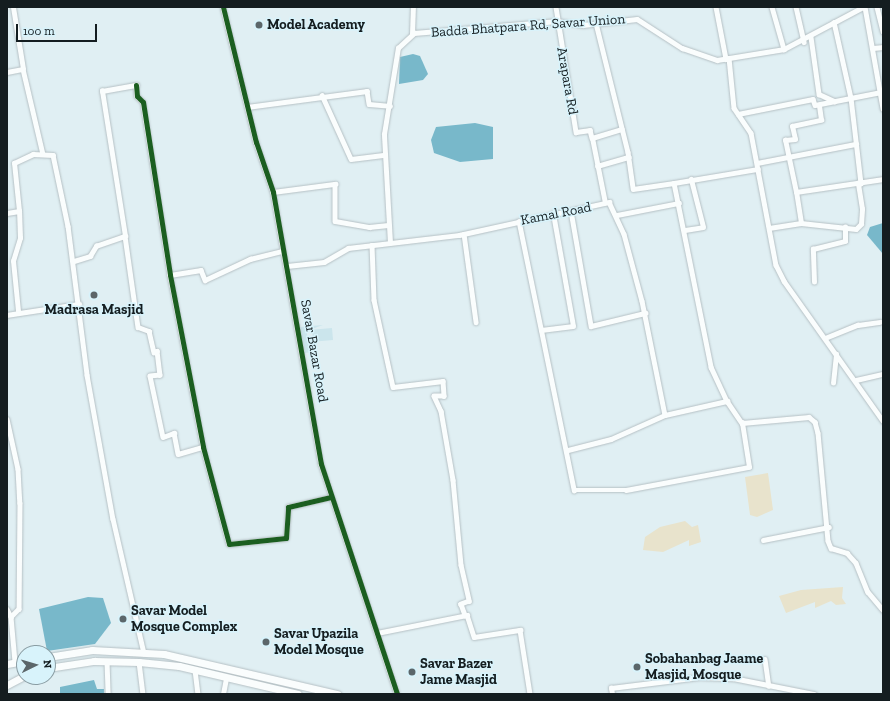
<!DOCTYPE html>
<html>
<head>
<meta charset="utf-8">
<style>
	body { margin:0 }
	#map { position:relative; width:890px; height:701px; overflow:hidden; background:#e0eff3; font-family:"Zilla Slab",serif }
	div>[style] { position:absolute }
	[style*='--x'] { left:calc(var(--x)*1px); top:calc(var(--y)*1px); width:calc(var(--w)*1px); rotate:calc(var(--a)*1deg) }
	.built>* { inset:0; background:#cbe5ec; transform-origin:0 0 }
	.green>* { inset:0; background:#e8e3cc }
	.water>* { inset:0; background:#78b8ca }
	.roads { filter:drop-shadow(0 0 1px #b5c0c4) drop-shadow(0 0 1px #b5c0c4) }
	.minor>* { height:4.5px; margin:-2.25px; padding:0 2.25px; transform-origin:2.25px; border-radius:2.25px; background:#fafdfd }
	.trunk>* { height:7px; margin:-3.5px; padding:0 3.5px; transform-origin:3.5px; border-radius:3.5px; background:#fafdfd }
	.cycleway>* { height:5px; margin:-2.5px; padding:0 2.5px; transform-origin:2.5px; border-radius:2.5px; background:#1b5e20 }
	.dots>* { width:11px; height:11px; translate:-50% -50%; box-sizing:border-box; border:2px solid #d8f3fb; border-radius:50% }
	span { translate:-50% -50%; white-space:nowrap; text-align:center; line-height:1.15; -webkit-text-stroke:3px #d8f3fb; paint-order:stroke }
	.poi-label { font-size:14px; color:#141d20; font-weight:700 }
	.left { translate:0 -50%; text-align:left }
	.street-label { font-size:14px; color:#141d20 }
	.frame { position:absolute; inset:0; border:8px solid #141d20; pointer-events:none }
	.north { position:absolute; left:16px; top:645px; width:40px; height:40px; box-sizing:border-box; background:#d8f3fb; border:1px solid #8a9da3; border-radius:50%; rotate:85deg; font-size:11px; font-weight:700; line-height:16px; text-align:center; color:#141d20 }
	.north::after { content:''; display:block; margin:auto; width:14px; height:18px; background:#5b666a; clip-path:polygon(50% 0,100% 100%,50% 72%,0 100%) }
	.scale { position:absolute; left:16px; top:24px; width:81px; height:18px; box-sizing:border-box; border:2px solid #141d20; border-top:0; padding-left:5px; font-size:12px; line-height:14px; white-space:nowrap; color:#141d20; -webkit-text-stroke:3px #d8f3fb; paint-order:stroke }
</style>
</head>
<body>
<div id="map">
	<div class="built">
		<div style="clip-path:polygon(323px 325px,306px 331px,313px 352px,304px 353px,300px 327px)"></div>
		<div style="left:332px;top:328px;width:12px;height:20px;rotate:85deg"></div>
	</div>
	<div class="green">
		<div style="clip-path:polygon(768px 473px,773px 510px,757px 517px,750px 515px,745px 477px)"></div>
		<div style="clip-path:polygon(685px 521px,692px 527px,698px 525px,701px 542px,689px 546px,689px 540px,663px 552px,643px 550px,645px 537px,660px 527px)"></div>
		<div style="clip-path:polygon(843px 587px,842px 598px,846px 604px,836px 605px,831px 601px,815px 608px,815px 602px,786px 613px,779px 596px,801px 590px)"></div>
	</div>
	<div class="water">
		<div style="clip-path:polygon(413px 54px,420px 56px,428px 74px,423px 80px,399px 84px,400px 57px)"></div>
		<div style="clip-path:polygon(475px 123px,493px 127px,493px 159px,460px 162px,434px 153px,431px 140px,436px 127px)"></div>
		<div style="clip-path:polygon(883px 223px,883px 254px,867px 235px,870px 227px)"></div>
		<div style="clip-path:polygon(88px 597px,103px 598px,111px 623px,95px 644px,47px 651px,39px 609px)"></div>
		<div style="clip-path:polygon(94px 680px,97px 689px,104px 689px,104px 694px,60px 694px,60px 687px)"></div>
	</div>
	<div class="roads">
		<div class="minor">
			<div style="--x:223;--y:7;--w:139;--a:76.3"></div>
			<div style="--x:256;--y:142;--w:53;--a:71.2"></div>
			<div style="--x:273;--y:192;--w:276;--a:80"></div>
			<div style="--x:321;--y:464;--w:242;--a:71.7"></div>
			<div style="--x:556;--y:7;--w:127;--a:80.9"></div>
			<div style="--x:576;--y:132;--w:14;--a:-8"></div>
			<div style="--x:590;--y:130;--w:8;--a:76"></div>
			<div style="--x:716;--y:7;--w:53;--a:79.1"></div>
			<div style="--x:772;--y:7;--w:44;--a:74.1"></div>
			<div style="--x:796;--y:7;--w:36;--a:77"></div>
			<div style="--x:865;--y:7;--w:103;--a:79.9"></div>
			<div style="--x:877;--y:7;--w:25;--a:76"></div>
			<div style="--x:834;--y:22;--w:78;--a:77.4"></div>
			<div style="--x:851;--y:98;--w:86;--a:83.3"></div>
			<div style="--x:596;--y:23;--w:133;--a:76.1"></div>
			<div style="--x:628;--y:152;--w:37;--a:82"></div>
			<div style="--x:633;--y:189;--w:41;--a:-8.3"></div>
			<div style="--x:674;--y:183;--w:188;--a:78.6"></div>
			<div style="--x:711;--y:367;--w:38;--a:65"></div>
			<div style="--x:412;--y:34;--w:27;--a:-88"></div>
			<div style="--x:811;--y:37;--w:58;--a:82"></div>
			<div style="--x:819;--y:94;--w:17;--a:25"></div>
			<div style="--x:873;--y:48;--w:10;--a:-6"></div>
			<div style="--x:729;--y:58;--w:50;--a:84.3"></div>
			<div style="--x:734;--y:108;--w:30;--a:56"></div>
			<div style="--x:751;--y:133;--w:134;--a:79.3"></div>
			<div style="--x:776;--y:265;--w:18;--a:63"></div>
			<div style="--x:784;--y:281;--w:171;--a:54.7"></div>
			<div style="--x:23;--y:69;--w:87;--a:76.8"></div>
			<div style="--x:7;--y:72;--w:16;--a:-11"></div>
			<div style="--x:23;--y:69;--w:63;--a:-99.2"></div>
			<div style="--x:322;--y:95;--w:70;--a:65.6"></div>
			<div style="--x:351;--y:159;--w:34;--a:-7"></div>
			<div style="--x:247;--y:107;--w:121;--a:-7.6"></div>
			<div style="--x:367;--y:91;--w:13;--a:81"></div>
			<div style="--x:369;--y:104;--w:21;--a:5"></div>
			<div style="--x:738;--y:114;--w:76;--a:-11.3"></div>
			<div style="--x:813;--y:99;--w:6;--a:72"></div>
			<div style="--x:815;--y:105;--w:67;--a:-11.1"></div>
			<div style="--x:757;--y:163;--w:101;--a:-10.9"></div>
			<div style="--x:597;--y:166;--w:33;--a:-16"></div>
			<div style="--x:674;--y:183;--w:85;--a:-9.5"></div>
			<div style="--x:273;--y:192;--w:63;--a:-7.4"></div>
			<div style="--x:335;--y:184;--w:37;--a:90"></div>
			<div style="--x:335;--y:221;--w:35;--a:10"></div>
			<div style="--x:369;--y:227;--w:19;--a:-6"></div>
			<div style="--x:796;--y:192;--w:53;--a:-101.9"></div>
			<div style="--x:785;--y:140;--w:10;--a:-6"></div>
			<div style="--x:795;--y:139;--w:13;--a:-103"></div>
			<div style="--x:792;--y:126;--w:30;--a:-12"></div>
			<div style="--x:821;--y:120;--w:15;--a:-98"></div>
			<div style="--x:605;--y:203;--w:66;--a:-101.3"></div>
			<div style="--x:592;--y:138;--w:31;--a:-17"></div>
			<div style="--x:571;--y:211;--w:117;--a:80.1"></div>
			<div style="--x:591;--y:326;--w:56;--a:-13.5"></div>
			<div style="--x:7;--y:213;--w:12;--a:-9"></div>
			<div style="--x:19;--y:211;--w:48;--a:-95.9"></div>
			<div style="--x:14;--y:163;--w:21;--a:-25"></div>
			<div style="--x:33;--y:154;--w:20;--a:3"></div>
			<div style="--x:53;--y:155;--w:73;--a:78.1"></div>
			<div style="--x:68;--y:226;--w:150;--a:82.7"></div>
			<div style="--x:87;--y:375;--w:146;--a:79.8"></div>
			<div style="--x:113;--y:519;--w:138;--a:77"></div>
			<div style="--x:617;--y:215;--w:63;--a:-11"></div>
			<div style="--x:519;--y:221;--w:275;--a:78.4"></div>
			<div style="--x:574;--y:490;--w:52;--a:0"></div>
			<div style="--x:626;--y:490;--w:125;--a:-10.6"></div>
			<div style="--x:749;--y:467;--w:45;--a:-99"></div>
			<div style="--x:801;--y:223;--w:55;--a:6.2"></div>
			<div style="--x:856;--y:229;--w:7;--a:-45"></div>
			<div style="--x:861;--y:224;--w:15;--a:-86"></div>
			<div style="--x:862;--y:209;--w:26;--a:-99"></div>
			<div style="--x:769;--y:228;--w:32;--a:-9"></div>
			<div style="--x:801;--y:223;--w:31;--a:-99"></div>
			<div style="--x:796;--y:192;--w:88;--a:-8.5"></div>
			<div style="--x:685;--y:230;--w:18;--a:-9"></div>
			<div style="--x:703;--y:227;--w:49;--a:-104.3"></div>
			<div style="--x:464;--y:234;--w:89;--a:82.2"></div>
			<div style="--x:125;--y:236;--w:92;--a:81.9"></div>
			<div style="--x:138;--y:327;--w:12;--a:20"></div>
			<div style="--x:149;--y:331;--w:22;--a:77"></div>
			<div style="--x:154;--y:352;--w:3;--a:-18"></div>
			<div style="--x:157;--y:351;--w:24;--a:83"></div>
			<div style="--x:160;--y:375;--w:10;--a:174"></div>
			<div style="--x:150;--y:376;--w:62;--a:78"></div>
			<div style="--x:163;--y:437;--w:12;--a:-20"></div>
			<div style="--x:174;--y:433;--w:21;--a:79"></div>
			<div style="--x:178;--y:454;--w:26;--a:-16"></div>
			<div style="--x:390;--y:243;--w:109;--a:-93.2"></div>
			<div style="--x:384;--y:134;--w:87;--a:-80.8"></div>
			<div style="--x:398;--y:48;--w:22;--a:-43"></div>
			<div style="--x:414;--y:33;--w:144;--a:-4.8"></div>
			<div style="--x:557;--y:21;--w:26;--a:9"></div>
			<div style="--x:583;--y:25;--w:54;--a:-6.3"></div>
			<div style="--x:637;--y:19;--w:54;--a:32.8"></div>
			<div style="--x:682;--y:48;--w:37;--a:19"></div>
			<div style="--x:717;--y:60;--w:68;--a:-9.3"></div>
			<div style="--x:784;--y:49;--w:89;--a:-28"></div>
			<div style="--x:372;--y:245;--w:55;--a:87.9"></div>
			<div style="--x:374;--y:300;--w:89;--a:77.7"></div>
			<div style="--x:393;--y:387;--w:50;--a:-6.8"></div>
			<div style="--x:443;--y:381;--w:15;--a:86"></div>
			<div style="--x:444;--y:396;--w:10;--a:180"></div>
			<div style="--x:434;--y:396;--w:17;--a:65"></div>
			<div style="--x:441;--y:411;--w:70;--a:80.1"></div>
			<div style="--x:453;--y:480;--w:85;--a:84.6"></div>
			<div style="--x:461;--y:565;--w:37;--a:77"></div>
			<div style="--x:469;--y:601;--w:9;--a:159"></div>
			<div style="--x:461;--y:604;--w:12;--a:70"></div>
			<div style="--x:74;--y:261;--w:17;--a:-17"></div>
			<div style="--x:90;--y:256;--w:12;--a:-59"></div>
			<div style="--x:96;--y:246;--w:31;--a:-19"></div>
			<div style="--x:125;--y:236;--w:147;--a:-99"></div>
			<div style="--x:102;--y:91;--w:35;--a:-10"></div>
			<div style="--x:136;--y:85;--w:11;--a:85"></div>
			<div style="--x:137;--y:96;--w:8;--a:45"></div>
			<div style="--x:143;--y:102;--w:175;--a:81.1"></div>
			<div style="--x:170;--y:275;--w:175;--a:79.1"></div>
			<div style="--x:203;--y:447;--w:100;--a:75"></div>
			<div style="--x:229;--y:544;--w:57;--a:-6"></div>
			<div style="--x:286;--y:538;--w:31;--a:-86"></div>
			<div style="--x:288;--y:507;--w:44;--a:-13.1"></div>
			<div style="--x:287;--y:266;--w:37;--a:-6"></div>
			<div style="--x:324;--y:262;--w:28;--a:-30"></div>
			<div style="--x:348;--y:248;--w:112;--a:-6.7"></div>
			<div style="--x:459;--y:235;--w:154;--a:-12.4"></div>
			<div style="--x:609;--y:202;--w:35;--a:65"></div>
			<div style="--x:624;--y:234;--w:69;--a:75"></div>
			<div style="--x:642;--y:301;--w:116;--a:78.6"></div>
			<div style="--x:170;--y:275;--w:31;--a:-9"></div>
			<div style="--x:201;--y:270;--w:11;--a:68"></div>
			<div style="--x:205;--y:280;--w:50;--a:-25"></div>
			<div style="--x:250;--y:259;--w:33;--a:-14"></div>
			<div style="--x:814;--y:282;--w:33;--a:-92"></div>
			<div style="--x:813;--y:249;--w:33;--a:-14"></div>
			<div style="--x:845;--y:241;--w:14;--a:-90"></div>
			<div style="--x:18;--y:311;--w:50;--a:-95.7"></div>
			<div style="--x:13;--y:261;--w:24;--a:-73"></div>
			<div style="--x:20;--y:238;--w:27;--a:-92"></div>
			<div style="--x:7;--y:315;--w:73;--a:-8.7"></div>
			<div style="--x:541;--y:330;--w:32;--a:-7"></div>
			<div style="--x:573;--y:326;--w:114;--a:-100.1"></div>
			<div style="--x:825;--y:338;--w:35;--a:-22"></div>
			<div style="--x:858;--y:325;--w:22;--a:-8"></div>
			<div style="--x:856;--y:380;--w:28;--a:-13"></div>
			<div style="--x:833;--y:383;--w:29;--a:-84"></div>
			<div style="--x:7;--y:419;--w:51;--a:77.6"></div>
			<div style="--x:18;--y:469;--w:34;--a:87"></div>
			<div style="--x:20;--y:503;--w:106;--a:90.5"></div>
			<div style="--x:19;--y:609;--w:11;--a:135"></div>
			<div style="--x:11;--y:617;--w:45;--a:84.9"></div>
			<div style="--x:568;--y:450;--w:44;--a:-14.3"></div>
			<div style="--x:611;--y:439;--w:59;--a:-24"></div>
			<div style="--x:665;--y:415;--w:64;--a:-12.7"></div>
			<div style="--x:727;--y:401;--w:27;--a:56"></div>
			<div style="--x:742;--y:423;--w:67;--a:-5.1"></div>
			<div style="--x:809;--y:417;--w:8;--a:40"></div>
			<div style="--x:815;--y:422;--w:11;--a:75"></div>
			<div style="--x:818;--y:433;--w:108;--a:84.7"></div>
			<div style="--x:828;--y:541;--w:8;--a:67"></div>
			<div style="--x:831;--y:548;--w:17;--a:17"></div>
			<div style="--x:847;--y:553;--w:13;--a:48"></div>
			<div style="--x:856;--y:563;--w:31;--a:68"></div>
			<div style="--x:868;--y:592;--w:23;--a:50"></div>
			<div style="--x:763;--y:540;--w:67;--a:-11.1"></div>
			<div style="--x:7;--y:609;--w:9;--a:63"></div>
			<div style="--x:377;--y:633;--w:92;--a:-11.3"></div>
			<div style="--x:467;--y:615;--w:23;--a:72"></div>
			<div style="--x:474;--y:637;--w:47;--a:-8.7"></div>
			<div style="--x:520;--y:630;--w:65;--a:81.1"></div>
			<div style="--x:765;--y:659;--w:27;--a:82"></div>
			<div style="--x:107;--y:661;--w:33;--a:88"></div>
			<div style="--x:139;--y:662;--w:32;--a:83"></div>
			<div style="--x:195;--y:670;--w:24;--a:83"></div>
			<div style="--x:223;--y:694;--w:15;--a:-79"></div>
			<div style="--x:612;--y:694;--w:6;--a:-99"></div>
			<div style="--x:611;--y:688;--w:89;--a:-7.1"></div>
			<div style="--x:699;--y:677;--w:34;--a:2"></div>
			<div style="--x:733;--y:678;--w:83;--a:11.2"></div>
		</div>
		<div class="trunk">
			<div style="--x:48;--y:657;--w:45;--a:-9"></div>
			<div style="--x:92;--y:650;--w:72;--a:3.2"></div>
			<div style="--x:164;--y:654;--w:178;--a:13"></div>
			<div style="--x:7;--y:664;--w:17;--a:-10"></div>
			<div style="--x:48;--y:668;--w:47;--a:-8.7"></div>
			<div style="--x:94;--y:661;--w:45;--a:1.3"></div>
			<div style="--x:139;--y:662;--w:40;--a:5.7"></div>
			<div style="--x:179;--y:666;--w:122;--a:13.2"></div>
			<div style="--x:7;--y:685;--w:19;--a:-28"></div>
		</div>
	</div>
	<div class="cycleway">
		<div style="--x:223;--y:7;--w:139;--a:76.3"></div>
		<div style="--x:256;--y:142;--w:53;--a:71.2"></div>
		<div style="--x:273;--y:192;--w:276;--a:80"></div>
		<div style="--x:321;--y:464;--w:242;--a:71.7"></div>
		<div style="--x:136;--y:85;--w:11;--a:85"></div>
		<div style="--x:137;--y:96;--w:8;--a:45"></div>
		<div style="--x:143;--y:102;--w:175;--a:81.1"></div>
		<div style="--x:170;--y:275;--w:175;--a:79.1"></div>
		<div style="--x:203;--y:447;--w:100;--a:75"></div>
		<div style="--x:229;--y:544;--w:57;--a:-6"></div>
		<div style="--x:286;--y:538;--w:31;--a:-86"></div>
		<div style="--x:288;--y:507;--w:44;--a:-13.1"></div>
	</div>
	<div class="dots">
		<div style="left:259px;top:25px;background:#5b666a"></div>
		<div style="left:94px;top:295px;background:#5b666a"></div>
		<div style="left:123px;top:619px;background:#5b666a"></div>
		<div style="left:266px;top:642px;background:#5b666a"></div>
		<div style="left:637px;top:667px;background:#5b666a"></div>
		<div style="left:412px;top:672px;background:#5b666a"></div>
	</div>
	<div class="poi-label">
		<span class="left" style="left:267px;top:25px">Model Academy</span>
		<span style="left:94px;top:310px">Madrasa Masjid</span>
		<span class="left" style="left:131px;top:619px">Savar Model<br>Mosque Complex</span>
		<span class="left" style="left:274px;top:642px">Savar Upazila<br>Model Mosque</span>
		<span class="left" style="left:645px;top:667px">Sobahanbag Jaame<br>Masjid, Mosque</span>
		<span class="left" style="left:420px;top:672px">Savar Bazer<br>Jame Masjid</span>
	</div>
	<div class="street-label">
		<span style="left:528px;top:26px;rotate:-4deg">Badda Bhatpara Rd, Savar Union</span>
		<span style="left:567px;top:81px;rotate:80deg">Arapara Rd</span>
		<span style="left:556px;top:214px;rotate:-11deg">Kamal Road</span>
		<span style="left:314px;top:351px;rotate:80deg">Savar Bazar Road</span>
	</div>
	<div class="frame"></div>
	<div class="north">N</div>
	<div class="scale">100 m</div>
</div>
</body>
</html>
